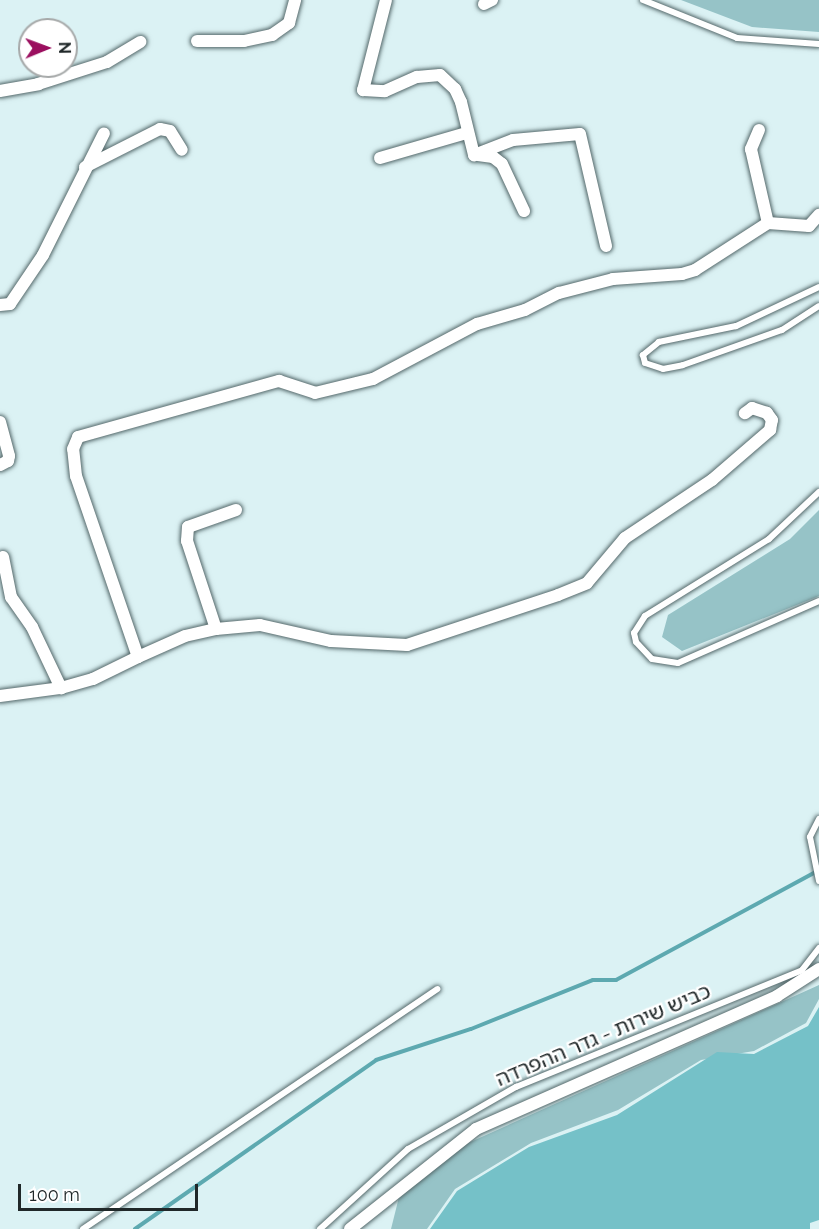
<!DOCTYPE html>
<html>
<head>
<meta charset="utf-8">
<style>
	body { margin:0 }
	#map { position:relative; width:819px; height:1229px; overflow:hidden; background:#dbf2f4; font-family:Raleway,"Noto Sans Hebrew",sans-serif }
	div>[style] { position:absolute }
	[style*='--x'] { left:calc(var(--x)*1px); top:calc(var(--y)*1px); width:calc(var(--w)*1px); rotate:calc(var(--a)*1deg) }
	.green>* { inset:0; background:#96c3c7 }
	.forest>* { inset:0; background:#75c1c8 }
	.stream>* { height:4px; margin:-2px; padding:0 2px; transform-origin:2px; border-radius:2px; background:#5da9b0 }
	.roads { filter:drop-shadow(0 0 2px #54686a) drop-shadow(0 0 2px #54686a) }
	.service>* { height:6px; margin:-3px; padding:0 3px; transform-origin:3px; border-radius:3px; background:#fff }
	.minor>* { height:12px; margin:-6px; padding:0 6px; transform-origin:6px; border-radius:6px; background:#fff }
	span { translate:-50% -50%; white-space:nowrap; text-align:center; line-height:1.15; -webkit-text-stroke:4.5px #fff; paint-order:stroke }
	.street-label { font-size:21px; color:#202829 }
	.north { position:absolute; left:18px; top:18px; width:60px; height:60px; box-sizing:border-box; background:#fff; border:2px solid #a6a9a9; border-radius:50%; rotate:89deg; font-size:16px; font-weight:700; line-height:24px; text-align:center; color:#202829 }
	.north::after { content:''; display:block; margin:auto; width:21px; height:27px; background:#9b0f5f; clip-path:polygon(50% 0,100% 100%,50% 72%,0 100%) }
	.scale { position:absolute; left:18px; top:1184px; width:180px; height:27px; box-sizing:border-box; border:3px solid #202829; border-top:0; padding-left:8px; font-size:18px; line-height:21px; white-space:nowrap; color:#202829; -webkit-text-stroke:4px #fff; paint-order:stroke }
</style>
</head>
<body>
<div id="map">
	<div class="green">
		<div style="clip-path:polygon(681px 0,819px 0,819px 32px,752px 27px)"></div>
		<div style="clip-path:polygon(819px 510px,819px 596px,682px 651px,662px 637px,668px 615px,790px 539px)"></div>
		<div style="clip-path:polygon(819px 985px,819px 999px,806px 1023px,754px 1051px,701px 1060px,618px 1110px,531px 1143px,455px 1189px,427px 1229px,391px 1229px,399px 1197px,466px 1144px)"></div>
	</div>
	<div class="forest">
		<div style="clip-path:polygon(819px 1007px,819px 1220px,810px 1223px,810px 1229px,430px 1229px,457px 1191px,529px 1147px,617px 1115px,717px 1052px,754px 1054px,808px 1026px)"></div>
	</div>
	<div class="stream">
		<div style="--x:135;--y:1229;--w:294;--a:-35"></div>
		<div style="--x:376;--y:1060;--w:100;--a:-18.1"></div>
		<div style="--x:471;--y:1029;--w:131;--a:-21.9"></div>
		<div style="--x:593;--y:980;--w:23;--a:0"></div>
		<div style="--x:616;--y:980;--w:230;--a:-28.4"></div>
	</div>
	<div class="roads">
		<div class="service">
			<div style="--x:643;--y:0;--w:101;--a:22"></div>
			<div style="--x:737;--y:38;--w:82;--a:4.2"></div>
			<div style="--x:819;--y:287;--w:92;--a:154.8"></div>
			<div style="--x:736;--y:326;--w:79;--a:168.3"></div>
			<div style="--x:659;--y:342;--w:21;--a:141"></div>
			<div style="--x:643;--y:355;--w:8;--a:76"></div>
			<div style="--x:645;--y:363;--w:19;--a:18"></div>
			<div style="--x:663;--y:369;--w:20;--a:-11"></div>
			<div style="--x:683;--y:365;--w:105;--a:-19.5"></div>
			<div style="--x:782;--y:330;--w:44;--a:-33"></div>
			<div style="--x:819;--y:492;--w:69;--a:136.8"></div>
			<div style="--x:769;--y:539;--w:146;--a:148.2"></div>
			<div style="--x:645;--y:616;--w:20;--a:123"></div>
			<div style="--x:634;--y:633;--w:9;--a:77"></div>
			<div style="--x:636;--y:642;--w:23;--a:47"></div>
			<div style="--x:652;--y:659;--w:26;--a:9"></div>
			<div style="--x:678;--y:663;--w:154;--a:-23.7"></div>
			<div style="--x:819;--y:819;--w:20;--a:117"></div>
			<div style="--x:810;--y:837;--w:45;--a:78.4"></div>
			<div style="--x:83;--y:1229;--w:428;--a:-34.1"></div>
			<div style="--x:320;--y:1229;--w:119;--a:-42.3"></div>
			<div style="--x:408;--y:1149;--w:125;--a:-29.9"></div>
			<div style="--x:516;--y:1087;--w:309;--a:-22.2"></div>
			<div style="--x:802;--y:970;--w:28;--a:-52"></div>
		</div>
		<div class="minor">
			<div style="--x:386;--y:0;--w:93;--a:104.3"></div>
			<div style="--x:363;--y:90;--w:22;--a:3"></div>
			<div style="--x:385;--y:91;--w:35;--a:-24"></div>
			<div style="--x:417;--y:77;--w:23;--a:-5"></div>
			<div style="--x:440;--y:75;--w:21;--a:43"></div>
			<div style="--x:455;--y:89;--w:14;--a:65"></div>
			<div style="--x:461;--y:102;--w:55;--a:76.2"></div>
			<div style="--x:484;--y:4;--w:9;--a:-27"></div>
			<div style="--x:197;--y:41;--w:47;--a:0"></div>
			<div style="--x:244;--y:41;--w:29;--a:-12"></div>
			<div style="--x:272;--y:35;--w:21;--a:-35"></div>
			<div style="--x:289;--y:23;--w:24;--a:-75"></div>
			<div style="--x:0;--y:91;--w:39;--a:-10"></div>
			<div style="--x:38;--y:84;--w:72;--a:-17.7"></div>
			<div style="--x:107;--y:62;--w:39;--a:-31"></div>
			<div style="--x:759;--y:130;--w:21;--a:113"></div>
			<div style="--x:751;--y:149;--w:76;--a:77.1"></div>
			<div style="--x:474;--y:155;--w:42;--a:-21"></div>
			<div style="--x:513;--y:140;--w:67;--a:-5.1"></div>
			<div style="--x:580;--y:134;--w:115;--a:76.9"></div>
			<div style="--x:478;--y:155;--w:15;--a:8"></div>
			<div style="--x:493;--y:157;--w:11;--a:38"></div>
			<div style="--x:502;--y:164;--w:52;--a:64.9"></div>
			<div style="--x:380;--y:158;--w:90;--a:-16.2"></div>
			<div style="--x:85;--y:167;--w:84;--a:-26.9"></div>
			<div style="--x:160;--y:129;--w:10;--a:11"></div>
			<div style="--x:170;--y:131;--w:22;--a:58"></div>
			<div style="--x:0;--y:305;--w:10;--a:-6"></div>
			<div style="--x:10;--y:304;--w:59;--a:-56"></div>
			<div style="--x:43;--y:255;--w:136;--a:-63.4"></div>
			<div style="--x:0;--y:422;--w:35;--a:75"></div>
			<div style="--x:9;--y:456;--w:5;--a:101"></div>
			<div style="--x:8;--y:461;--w:9;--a:153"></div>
			<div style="--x:3;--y:557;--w:41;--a:78.7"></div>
			<div style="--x:11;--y:597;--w:37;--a:55"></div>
			<div style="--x:32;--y:627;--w:68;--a:64.6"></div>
			<div style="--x:216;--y:629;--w:93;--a:-108.2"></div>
			<div style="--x:187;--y:541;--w:14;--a:-86"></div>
			<div style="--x:188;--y:527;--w:51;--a:-19.5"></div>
			<div style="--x:138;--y:657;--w:51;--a:-24.1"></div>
			<div style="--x:185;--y:636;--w:32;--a:-13"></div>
			<div style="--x:216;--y:629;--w:44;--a:-5.2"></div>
			<div style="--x:260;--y:625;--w:73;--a:12.7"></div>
			<div style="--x:331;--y:641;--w:76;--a:3"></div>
			<div style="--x:407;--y:645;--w:159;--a:-18.3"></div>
			<div style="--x:558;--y:595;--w:31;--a:-22"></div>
			<div style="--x:587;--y:583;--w:59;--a:-49.8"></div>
			<div style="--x:625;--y:538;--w:105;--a:-33.7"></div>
			<div style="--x:712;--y:480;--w:77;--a:-40.8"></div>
			<div style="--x:770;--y:430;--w:10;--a:-79"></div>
			<div style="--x:772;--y:420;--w:9;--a:-126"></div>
			<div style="--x:767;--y:413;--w:16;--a:-162"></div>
			<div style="--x:752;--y:408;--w:9;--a:144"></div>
			<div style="--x:0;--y:696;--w:62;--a:-7.5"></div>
			<div style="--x:61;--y:688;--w:33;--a:-16"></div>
			<div style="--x:93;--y:679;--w:50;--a:-26.1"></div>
			<div style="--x:138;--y:657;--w:191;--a:-108.9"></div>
			<div style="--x:76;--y:476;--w:27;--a:-96"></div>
			<div style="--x:73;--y:449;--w:13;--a:-67"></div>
			<div style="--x:78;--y:437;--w:209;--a:-15.6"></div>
			<div style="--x:279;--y:381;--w:38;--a:18"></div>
			<div style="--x:315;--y:393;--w:60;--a:-13.6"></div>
			<div style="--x:373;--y:379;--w:118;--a:-27.9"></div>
			<div style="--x:477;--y:324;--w:50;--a:-16.3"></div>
			<div style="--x:525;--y:310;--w:38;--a:-27"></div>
			<div style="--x:559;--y:293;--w:56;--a:-14.5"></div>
			<div style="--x:613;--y:279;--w:69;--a:-4.1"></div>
			<div style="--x:682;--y:274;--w:14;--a:-17"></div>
			<div style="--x:695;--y:270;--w:87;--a:-32.8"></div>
			<div style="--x:768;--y:223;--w:41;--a:4.2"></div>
			<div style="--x:809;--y:226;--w:15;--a:-48"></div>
			<div style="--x:350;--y:1229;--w:161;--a:-38.4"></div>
			<div style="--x:476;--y:1129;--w:329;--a:-23.8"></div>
			<div style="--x:777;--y:996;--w:50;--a:-32.7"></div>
		</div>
	</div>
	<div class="street-label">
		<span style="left:603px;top:1035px;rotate:-23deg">כביש שירות - גדר ההפרדה</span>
	</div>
	<div class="north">N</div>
	<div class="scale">100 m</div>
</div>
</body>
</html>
